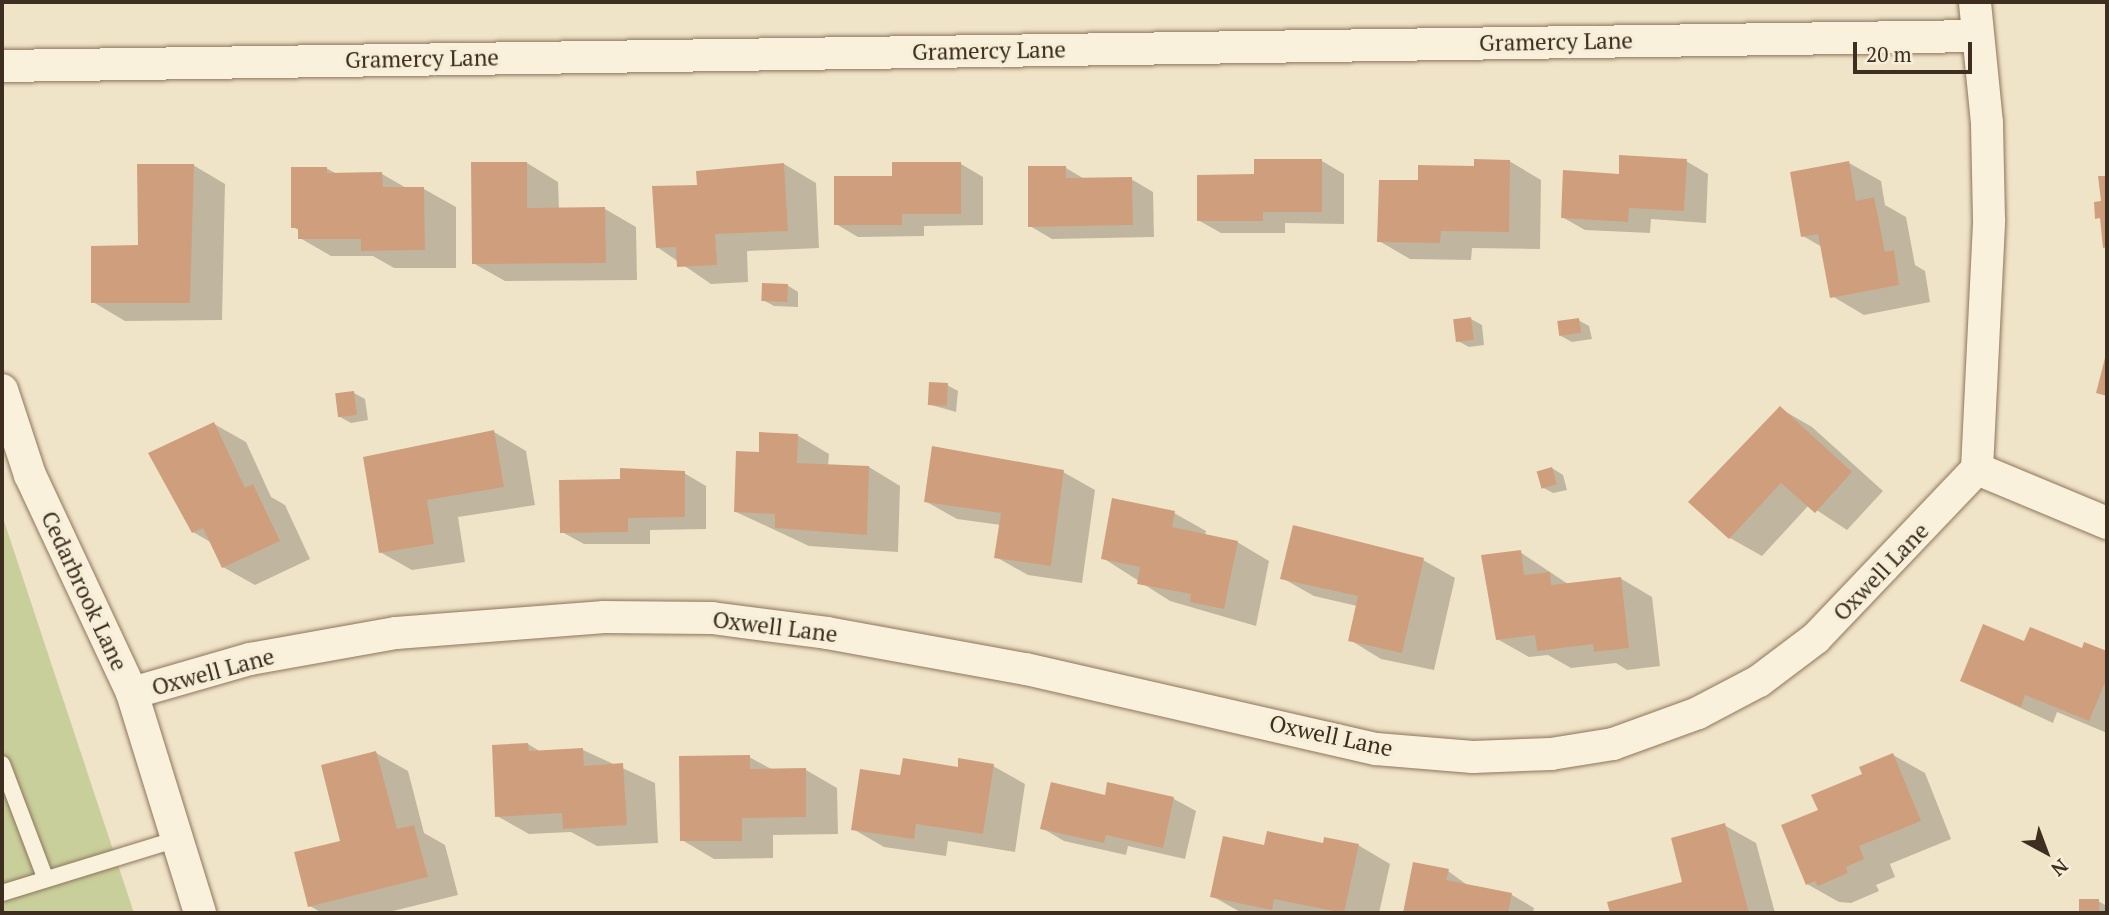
<!DOCTYPE html>
<html>
<head>
<meta charset="utf-8">
<style>
	body { margin:0 }
	#map { position:relative; width:2109px; height:915px; overflow:hidden; background:#f0e4c8; font-family:"PT Serif",serif }
	div>[style] { position:absolute }
	[style*='--x'] { left:calc(var(--x)*1px); top:calc(var(--y)*1px); width:calc(var(--w)*1px); rotate:calc(var(--a)*1deg) }
	.green>* { inset:0; background:#c9cf9b }
	.shadow>* { inset:0; background:#0003 }
	.building>* { inset:0; background:#cf9f7d; transform-origin:0 0 }
	.roads { filter:drop-shadow(0 0 2px #8d765c) drop-shadow(0 0 2px #8d765c) }
	.lane>* { height:16px; margin:-8px; padding:0 8px; transform-origin:8px; border-radius:8px; background:#faf1dc }
	.street>* { height:32px; margin:-16px; padding:0 16px; transform-origin:16px; border-radius:16px; background:#faf1dc }
	span { translate:-50% -50%; white-space:nowrap; text-align:center; line-height:1.15; -webkit-text-stroke:7px #f7eed8; paint-order:stroke }
	.street-label { font-size:23px; color:#3d2e20 }
	.frame { position:absolute; inset:0; border:4px solid #3d2e20; pointer-events:none }
	.north { position:absolute; left:2011px; top:817px; width:70px; height:70px; -webkit-text-stroke:5px #f7eed8; paint-order:stroke; rotate:139deg; font-size:19px; font-weight:700; line-height:28px; text-align:center; color:#3d2e20 }
	.north::after { content:''; display:block; margin:auto; width:24px; height:32px; background:#3d2e20; clip-path:polygon(50% 0,100% 100%,50% 72%,0 100%) }
	.scale { position:absolute; left:1853px; top:42px; width:119px; height:32px; box-sizing:border-box; border:4px solid #3d2e20; border-top:0; padding-left:9px; font-size:21px; line-height:24px; white-space:nowrap; color:#3d2e20; -webkit-text-stroke:5px #f7eed8; paint-order:stroke }
</style>
</head>
<body>
<div id="map">
	<div class="green">
		<div style="clip-path:polygon(2px 515px,134px 913px,2px 913px)"></div>
	</div>
	<div class="shadow">
		<div style="clip-path:polygon(1322px 161px,1344px 174px,1344px 224px,1285px 223px,1285px 233px,1221px 233px,1198px 220px,1256px 176px)"></div>
		<div style="clip-path:polygon(1509px 161px,1541px 180px,1540px 249px,1472px 248px,1471px 260px,1410px 259px,1379px 241px,1420px 182px)"></div>
		<div style="clip-path:polygon(1686px 161px,1708px 174px,1706px 223px,1651px 219px,1650px 233px,1585px 230px,1562px 217px)"></div>
		<div style="clip-path:polygon(527px 163px,558px 182px,559px 209px,605px 209px,636px 227px,637px 280px,505px 281px,473px 263px)"></div>
		<div style="clip-path:polygon(1849px 163px,1881px 181px,1885px 205px,1906px 217px,1915px 265px,1925px 271px,1930px 302px,1864px 315px,1832px 296px,1822px 247px,1803px 236px)"></div>
		<div style="clip-path:polygon(784px 164px,816px 183px,819px 248px,747px 251px,748px 282px,711px 284px,657px 247px,698px 186px)"></div>
		<div style="clip-path:polygon(961px 164px,983px 177px,983px 225px,924px 226px,924px 236px,858px 237px,836px 224px,894px 178px)"></div>
		<div style="clip-path:polygon(193px 165px,225px 184px,222px 320px,125px 321px,93px 302px,140px 247px)"></div>
		<div style="clip-path:polygon(326px 168px,337px 174px,382px 174px,408px 189px,424px 189px,456px 207px,456px 268px,394px 268px,373px 256px,331px 256px,300px 238px,300px 231px,293px 227px)"></div>
		<div style="clip-path:polygon(1066px 168px,1086px 180px,1131px 179px,1153px 192px,1154px 237px,1052px 239px,1030px 226px)"></div>
		<div style="clip-path:polygon(787px 285px,798px 292px,798px 307px,774px 306px,763px 300px)"></div>
		<div style="clip-path:polygon(1471px 319px,1482px 325px,1484px 345px,1469px 347px,1458px 341px)"></div>
		<div style="clip-path:polygon(1578px 320px,1589px 326px,1592px 339px,1572px 342px,1561px 336px)"></div>
		<div style="clip-path:polygon(947px 385px,958px 391px,956px 412px,928px 404px)"></div>
		<div style="clip-path:polygon(354px 393px,365px 399px,368px 420px,351px 423px,340px 417px)"></div>
		<div style="clip-path:polygon(1781px 409px,1812px 427px,1883px 491px,1847px 530px,1809px 505px,1762px 556px,1730px 538px,1690px 502px)"></div>
		<div style="clip-path:polygon(214px 424px,246px 442px,271px 497px,285px 505px,310px 559px,255px 585px,223px 567px,212px 543px,193px 532px)"></div>
		<div style="clip-path:polygon(494px 432px,526px 451px,535px 505px,458px 517px,465px 562px,412px 570px,380px 552px,365px 458px)"></div>
		<div style="clip-path:polygon(797px 435px,829px 454px,828px 466px,869px 467px,900px 486px,898px 552px,809px 546px,736px 512px)"></div>
		<div style="clip-path:polygon(1552px 468px,1563px 475px,1567px 490px,1553px 493px,1542px 487px)"></div>
		<div style="clip-path:polygon(1063px 472px,1095px 490px,1082px 583px,1028px 575px,996px 557px,1001px 525px,957px 519px,925px 501px)"></div>
		<div style="clip-path:polygon(684px 473px,706px 486px,706px 529px,650px 530px,650px 544px,584px 544px,562px 532px,622px 481px)"></div>
		<div style="clip-path:polygon(1174px 513px,1206px 531px,1205px 536px,1237px 542px,1269px 561px,1256px 626px,1170px 601px,1103px 558px)"></div>
		<div style="clip-path:polygon(1294px 527px,1423px 560px,1455px 578px,1434px 670px,1381px 659px,1350px 640px,1357px 606px,1314px 596px,1282px 578px)"></div>
		<div style="clip-path:polygon(1520px 552px,1568px 584px,1620px 578px,1652px 597px,1660px 666px,1627px 670px,1616px 663px,1571px 668px,1548px 655px,1529px 657px,1497px 639px)"></div>
		<div style="clip-path:polygon(2025px 644px,2083px 650px,2085px 644px,2107px 653px,2107px 733px,2057px 712px,2053px 723px,1962px 681px)"></div>
		<div style="clip-path:polygon(528px 744px,541px 752px,583px 750px,655px 783px,658px 843px,597px 846px,571px 832px,529px 834px,497px 816px)"></div>
		<div style="clip-path:polygon(376px 753px,408px 771px,424px 833px,445px 845px,458px 895px,385px 913px,322px 913px,310px 906px,342px 842px)"></div>
		<div style="clip-path:polygon(1893px 755px,1925px 773px,1951px 839px,1890px 864px,1895px 877px,1876px 885px,1879px 891px,1851px 903px,1839px 902px,1807px 884px,1820px 811px)"></div>
		<div style="clip-path:polygon(749px 757px,773px 770px,806px 770px,837px 788px,838px 834px,773px 835px,773px 858px,714px 859px,682px 840px)"></div>
		<div style="clip-path:polygon(993px 766px,1025px 784px,1015px 852px,948px 841px,946px 856px,884px 847px,853px 829px,901px 777px)"></div>
		<div style="clip-path:polygon(1106px 797px,1174px 799px,1196px 811px,1185px 859px,1128px 846px,1126px 855px,1064px 841px,1042px 828px)"></div>
		<div style="clip-path:polygon(1724px 825px,1756px 843px,1775px 913px,1612px 913px,1609px 904px,1684px 883px)"></div>
		<div style="clip-path:polygon(1358px 845px,1390px 864px,1379px 913px,1242px 913px,1212px 896px,1265px 847px)"></div>
		<div style="clip-path:polygon(1414px 864px,1448px 871px,1470px 887px,1512px 895px,1534px 908px,1533px 913px,1404px 913px)"></div>
		<div style="clip-path:polygon(2098px 901px,2107px 906px,2107px 913px,2081px 913px)"></div>
	</div>
	<div class="building">
		<div style="clip-path:polygon(1619px 155px,1687px 159px,1684px 211px,1629px 208px,1628px 222px,1561px 218px,1563px 170px,1619px 174px)"></div>
		<div style="clip-path:polygon(1254px 159px,1322px 159px,1322px 212px,1263px 212px,1263px 221px,1197px 221px,1197px 175px,1254px 174px)"></div>
		<div style="clip-path:polygon(1474px 159px,1510px 160px,1509px 232px,1441px 231px,1440px 243px,1377px 242px,1379px 180px,1418px 180px,1418px 165px,1474px 166px)"></div>
		<div style="clip-path:polygon(1849px 161px,1856px 201px,1874px 197px,1885px 252px,1894px 250px,1899px 285px,1830px 298px,1818px 234px,1801px 237px,1790px 172px)"></div>
		<div style="clip-path:polygon(471px 162px,527px 162px,527px 208px,605px 207px,606px 263px,472px 264px)"></div>
		<div style="clip-path:polygon(892px 162px,961px 162px,961px 214px,902px 214px,902px 225px,834px 225px,834px 176px,892px 176px)"></div>
		<div style="clip-path:polygon(784px 163px,788px 231px,715px 234px,717px 265px,677px 267px,676px 247px,656px 248px,652px 186px,697px 185px,696px 171px)"></div>
		<div style="clip-path:polygon(137px 164px,194px 164px,190px 303px,91px 303px,91px 246px,138px 245px)"></div>
		<div style="clip-path:polygon(1028px 166px,1066px 166px,1066px 178px,1132px 177px,1133px 225px,1028px 227px)"></div>
		<div style="clip-path:polygon(291px 167px,327px 167px,327px 173px,382px 172px,383px 187px,424px 187px,425px 250px,361px 251px,361px 239px,298px 239px,298px 228px,291px 228px)"></div>
		<div style="clip-path:polygon(2098px 176px,2107px 176px,2107px 247px,2103px 248px,2100px 218px,2095px 219px,2094px 202px,2101px 201px)"></div>
		<div style="left:762px;top:283px;width:26px;height:18px;rotate:2deg"></div>
		<div style="left:1471px;top:317px;width:23px;height:18px;rotate:83deg"></div>
		<div style="left:1579px;top:318px;width:15px;height:22px;rotate:82deg"></div>
		<div style="clip-path:polygon(2106px 354px,2107px 354px,2107px 396px,2096px 393px)"></div>
		<div style="left:929px;top:382px;width:19px;height:23px;rotate:3deg"></div>
		<div style="left:354px;top:391px;width:24px;height:19px;rotate:83deg"></div>
		<div style="clip-path:polygon(1780px 406px,1852px 472px,1815px 513px,1781px 483px,1729px 539px,1688px 502px)"></div>
		<div style="clip-path:polygon(214px 422px,245px 488px,253px 484px,280px 541px,222px 568px,203px 528px,192px 533px,148px 453px)"></div>
		<div style="clip-path:polygon(494px 430px,504px 487px,427px 500px,434px 544px,379px 553px,363px 457px)"></div>
		<div style="clip-path:polygon(759px 432px,798px 434px,797px 463px,869px 466px,867px 535px,775px 528px,775px 514px,734px 512px,736px 451px,759px 452px)"></div>
		<div style="clip-path:polygon(932px 446px,1064px 470px,1051px 566px,994px 558px,1001px 513px,924px 502px)"></div>
		<div style="left:1552px;top:467px;width:18px;height:16px;rotate:74deg"></div>
		<div style="clip-path:polygon(620px 468px,685px 471px,685px 517px,628px 518px,628px 532px,560px 533px,559px 480px,620px 479px)"></div>
		<div style="clip-path:polygon(1112px 498px,1175px 511px,1172px 527px,1238px 541px,1224px 609px,1190px 602px,1191px 594px,1137px 584px,1140px 567px,1101px 559px)"></div>
		<div style="clip-path:polygon(1293px 525px,1424px 558px,1402px 653px,1348px 641px,1358px 596px,1280px 579px)"></div>
		<div style="clip-path:polygon(1521px 550px,1524px 575px,1550px 572px,1551px 585px,1621px 577px,1629px 648px,1594px 652px,1593px 644px,1537px 651px,1535px 635px,1496px 640px,1481px 555px)"></div>
		<div style="clip-path:polygon(1983px 624px,2024px 641px,2030px 627px,2082px 648px,2084px 642px,2107px 651px,2107px 678px,2089px 721px,2025px 695px,2021px 707px,1960px 681px)"></div>
		<div style="clip-path:polygon(528px 743px,529px 751px,583px 748px,584px 766px,623px 763px,627px 825px,563px 829px,562px 813px,495px 817px,492px 745px)"></div>
		<div style="clip-path:polygon(376px 751px,397px 829px,414px 825px,428px 877px,308px 907px,294px 852px,340px 841px,321px 765px)"></div>
		<div style="clip-path:polygon(1893px 753px,1921px 821px,1859px 846px,1864px 859px,1846px 867px,1848px 873px,1818px 886px,1815px 881px,1806px 885px,1781px 825px,1818px 810px,1811px 795px,1862px 774px,1859px 767px)"></div>
		<div style="clip-path:polygon(750px 755px,750px 769px,806px 768px,806px 817px,742px 818px,742px 841px,680px 841px,679px 756px)"></div>
		<div style="clip-path:polygon(903px 758px,958px 767px,958px 758px,994px 764px,983px 834px,916px 824px,914px 839px,851px 830px,860px 769px,900px 775px)"></div>
		<div style="clip-path:polygon(1051px 782px,1105px 795px,1107px 782px,1174px 797px,1163px 848px,1106px 835px,1104px 843px,1040px 829px)"></div>
		<div style="clip-path:polygon(1725px 823px,1749px 913px,1610px 913px,1607px 902px,1682px 882px,1671px 838px)"></div>
		<div style="clip-path:polygon(1267px 831px,1323px 843px,1324px 837px,1359px 844px,1344px 913px,1274px 899px,1272px 910px,1210px 897px,1223px 836px,1264px 845px)"></div>
		<div style="clip-path:polygon(1413px 862px,1449px 869px,1446px 880px,1512px 893px,1508px 913px,1403px 913px)"></div>
		<div style="left:2079px;top:899px;width:20px;height:14px"></div>
	</div>
	<div class="roads">
		<div class="lane">
			<div style="--x:2;--y:764;--w:121;--a:69.2"></div>
			<div style="--x:2;--y:893;--w:184;--a:-17.1"></div>
		</div>
		<div class="street">
			<div style="--x:2;--y:66;--w:1974;--a:-0.87"></div>
			<div style="--x:2;--y:390;--w:89;--a:71.8"></div>
			<div style="--x:30;--y:475;--w:241;--a:64.9"></div>
			<div style="--x:132;--y:693;--w:230;--a:72.8"></div>
			<div style="--x:1977;--y:469;--w:141;--a:22.6"></div>
			<div style="--x:132;--y:693;--w:123;--a:-16.1"></div>
			<div style="--x:250;--y:659;--w:148;--a:-10.1"></div>
			<div style="--x:396;--y:633;--w:209;--a:-4.4"></div>
			<div style="--x:604;--y:617;--w:108;--a:0.5"></div>
			<div style="--x:712;--y:618;--w:116;--a:7.4"></div>
			<div style="--x:827;--y:633;--w:202;--a:10.3"></div>
			<div style="--x:1026;--y:669;--w:359;--a:12.9"></div>
			<div style="--x:1376;--y:749;--w:97;--a:4.7"></div>
			<div style="--x:1473;--y:757;--w:78;--a:-2.2"></div>
			<div style="--x:1551;--y:754;--w:63;--a:-9.2"></div>
			<div style="--x:1613;--y:744;--w:90;--a:-20"></div>
			<div style="--x:1698;--y:713;--w:69;--a:-27.7"></div>
			<div style="--x:1759;--y:681;--w:71;--a:-37"></div>
			<div style="--x:1816;--y:638;--w:233;--a:-46.4"></div>
			<div style="--x:1977;--y:469;--w:249;--a:-87.2"></div>
			<div style="--x:1989;--y:220;--w:97;--a:-91.2"></div>
			<div style="--x:1987;--y:123;--w:122;--a:-95.7"></div>
		</div>
	</div>
	<div class="street-label">
		<span style="left:1556px;top:42px;rotate:-1deg">Gramercy Lane</span>
		<span style="left:989px;top:51px;rotate:-1deg">Gramercy Lane</span>
		<span style="left:422px;top:59px;rotate:-1deg">Gramercy Lane</span>
		<span style="left:1881px;top:572px;rotate:-46deg">Oxwell Lane</span>
		<span style="left:84px;top:591px;rotate:65deg">Cedarbrook Lane</span>
		<span style="left:775px;top:627px;rotate:7deg">Oxwell Lane</span>
		<span style="left:213px;top:672px;rotate:-15deg">Oxwell Lane</span>
		<span style="left:1331px;top:736px;rotate:12deg">Oxwell Lane</span>
	</div>
	<div class="frame"></div>
	<div class="north">N</div>
	<div class="scale">20 m</div>
</div>
</body>
</html>
